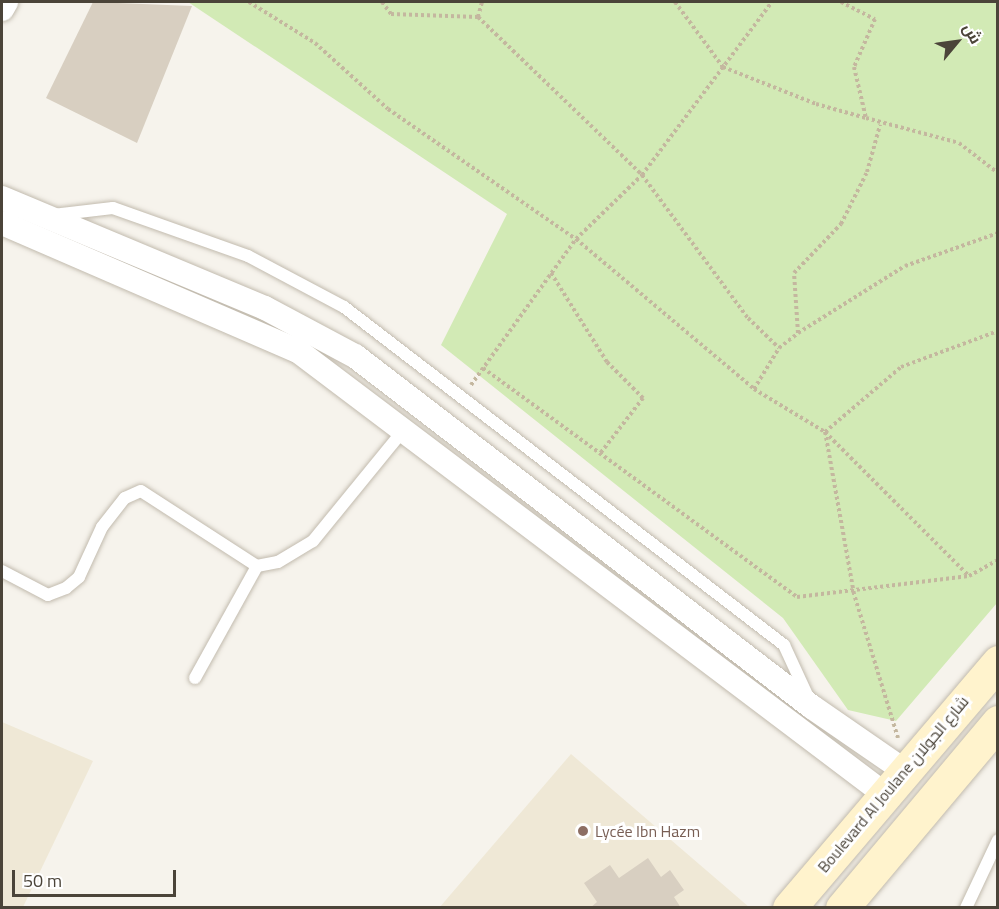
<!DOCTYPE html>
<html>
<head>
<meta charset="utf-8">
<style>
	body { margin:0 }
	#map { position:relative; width:999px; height:909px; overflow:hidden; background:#f6f3ec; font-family:"Titillium Web",Cairo,sans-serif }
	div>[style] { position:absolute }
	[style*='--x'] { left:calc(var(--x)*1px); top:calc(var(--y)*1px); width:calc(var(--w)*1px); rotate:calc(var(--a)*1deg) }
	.education>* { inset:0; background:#efe8d6 }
	.green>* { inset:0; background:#d2eab5 }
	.building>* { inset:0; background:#d8cfc1 }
	.path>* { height:4px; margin-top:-2px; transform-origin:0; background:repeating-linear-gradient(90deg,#c4b79f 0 3px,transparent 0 6px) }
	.roads { filter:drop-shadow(0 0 2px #c2bbae) drop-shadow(0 0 2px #c2bbae) }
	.lane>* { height:12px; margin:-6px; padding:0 6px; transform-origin:6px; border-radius:6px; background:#fff }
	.street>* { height:24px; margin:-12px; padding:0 12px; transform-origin:12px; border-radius:12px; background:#fff }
	.secondary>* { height:33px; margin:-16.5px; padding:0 16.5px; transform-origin:16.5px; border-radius:16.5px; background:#fff3cd }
	.dots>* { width:16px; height:16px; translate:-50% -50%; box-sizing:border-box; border:3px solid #fff; border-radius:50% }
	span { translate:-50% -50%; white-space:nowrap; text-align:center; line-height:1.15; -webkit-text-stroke:6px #fff; paint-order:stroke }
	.street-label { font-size:16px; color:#4b4439 }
	.education-label { font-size:16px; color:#785e54 }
	.left { translate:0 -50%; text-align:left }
	.frame { position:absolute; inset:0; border:3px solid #4b4439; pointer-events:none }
	.north { position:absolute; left:927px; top:12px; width:60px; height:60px; -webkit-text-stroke:4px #fff; paint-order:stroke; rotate:61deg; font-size:16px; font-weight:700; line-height:24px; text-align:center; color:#4b4439 }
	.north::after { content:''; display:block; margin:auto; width:21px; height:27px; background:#4b4439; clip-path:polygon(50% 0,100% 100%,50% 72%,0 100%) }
	.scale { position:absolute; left:12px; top:870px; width:164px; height:27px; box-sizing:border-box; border:3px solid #4b4439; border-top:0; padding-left:8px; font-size:18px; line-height:21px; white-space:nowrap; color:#4b4439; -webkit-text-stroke:4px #fff; paint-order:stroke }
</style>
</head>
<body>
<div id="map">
	<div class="education">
		<div style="clip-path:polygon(2px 722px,93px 761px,23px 907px,2px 907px)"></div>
		<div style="clip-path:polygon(571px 754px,749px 907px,439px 908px)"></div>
	</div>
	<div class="green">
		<div style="clip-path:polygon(188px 2px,997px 3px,997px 603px,896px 721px,848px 710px,783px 618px,441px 345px,507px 214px)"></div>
	</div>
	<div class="building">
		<div style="clip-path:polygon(93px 2px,192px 6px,137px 143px,46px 98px)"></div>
		<div style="clip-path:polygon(648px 858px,661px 877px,670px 870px,684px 890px,674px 897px,681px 908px,590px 908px,597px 902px,584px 883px,610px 865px,619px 878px)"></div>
	</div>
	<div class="path">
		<div style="--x:249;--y:2;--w:78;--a:31.8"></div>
		<div style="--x:315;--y:43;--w:98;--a:42.1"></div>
		<div style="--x:388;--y:109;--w:229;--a:34.7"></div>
		<div style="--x:576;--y:239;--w:233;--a:40.1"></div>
		<div style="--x:754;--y:389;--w:83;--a:31.2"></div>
		<div style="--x:825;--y:432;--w:204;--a:45"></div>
		<div style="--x:382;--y:2;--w:15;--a:53"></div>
		<div style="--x:391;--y:14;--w:87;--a:2"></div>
		<div style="--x:478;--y:17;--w:228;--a:43.9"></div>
		<div style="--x:642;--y:175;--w:178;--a:53.5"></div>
		<div style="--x:748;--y:318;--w:43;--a:44.1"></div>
		<div style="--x:675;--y:2;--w:81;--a:53.6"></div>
		<div style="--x:723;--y:67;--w:100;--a:21.7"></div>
		<div style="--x:816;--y:104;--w:52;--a:15.6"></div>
		<div style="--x:841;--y:2;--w:38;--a:27"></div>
		<div style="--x:875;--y:19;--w:52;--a:113.6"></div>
		<div style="--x:854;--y:67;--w:52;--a:76.8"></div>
		<div style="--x:866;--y:118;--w:96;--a:15"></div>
		<div style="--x:959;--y:143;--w:49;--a:37.6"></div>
		<div style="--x:478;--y:17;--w:16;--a:-75"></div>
		<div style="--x:551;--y:273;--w:105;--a:57.8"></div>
		<div style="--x:607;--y:362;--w:51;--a:45"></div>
		<div style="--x:643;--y:398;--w:72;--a:127.7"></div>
		<div style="--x:798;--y:333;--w:60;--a:-93.8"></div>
		<div style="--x:794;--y:273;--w:68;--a:-46.2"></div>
		<div style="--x:841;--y:224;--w:58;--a:-63.4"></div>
		<div style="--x:867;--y:172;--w:49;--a:-74.5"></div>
		<div style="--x:483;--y:368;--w:389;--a:36.1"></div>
		<div style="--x:797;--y:597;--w:173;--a:-7"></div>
		<div style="--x:969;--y:576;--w:33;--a:-29"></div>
		<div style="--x:471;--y:385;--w:180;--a:-54.3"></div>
		<div style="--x:576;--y:239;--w:92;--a:-44.1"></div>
		<div style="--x:642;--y:175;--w:216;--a:-53.1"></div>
		<div style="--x:754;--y:389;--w:48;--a:-58.6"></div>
		<div style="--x:779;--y:348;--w:24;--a:-38"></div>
		<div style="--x:798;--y:333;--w:126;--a:-32.1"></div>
		<div style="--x:905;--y:266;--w:99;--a:-19.5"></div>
		<div style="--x:898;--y:738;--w:151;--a:-107"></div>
		<div style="--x:854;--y:594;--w:165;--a:-100.1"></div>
		<div style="--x:825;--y:432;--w:100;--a:-40.5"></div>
		<div style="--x:901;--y:367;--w:103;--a:-20.4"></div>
	</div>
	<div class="roads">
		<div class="lane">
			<div style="--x:53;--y:215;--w:60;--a:-6.7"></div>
			<div style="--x:113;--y:208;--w:143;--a:19.6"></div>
			<div style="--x:248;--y:256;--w:109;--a:28"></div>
			<div style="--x:344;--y:307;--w:555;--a:37.53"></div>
			<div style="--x:784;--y:645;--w:57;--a:65.2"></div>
			<div style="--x:2;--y:571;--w:52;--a:27.6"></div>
			<div style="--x:48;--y:595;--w:19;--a:-21"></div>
			<div style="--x:66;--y:588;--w:17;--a:-40"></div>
			<div style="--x:79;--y:577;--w:55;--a:-65.3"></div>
			<div style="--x:102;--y:527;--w:37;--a:-52"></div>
			<div style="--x:125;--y:498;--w:17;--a:-24"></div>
			<div style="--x:141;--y:491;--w:138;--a:32.9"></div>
			<div style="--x:257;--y:566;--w:21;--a:-11"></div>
			<div style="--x:278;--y:562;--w:41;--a:-31"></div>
			<div style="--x:313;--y:541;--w:146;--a:-50.8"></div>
			<div style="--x:195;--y:678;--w:128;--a:-61"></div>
			<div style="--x:966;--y:908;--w:75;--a:-64.8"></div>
		</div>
		<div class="street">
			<div style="--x:2;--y:9;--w:8;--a:-60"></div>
			<div style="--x:2;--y:198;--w:285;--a:22.7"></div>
			<div style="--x:265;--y:308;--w:102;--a:28.1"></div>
			<div style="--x:355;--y:356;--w:576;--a:37.53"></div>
			<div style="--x:812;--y:707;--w:109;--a:34.6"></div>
			<div style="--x:2;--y:223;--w:322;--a:23.4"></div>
			<div style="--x:298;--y:351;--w:733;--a:37.07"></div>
		</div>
		<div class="secondary">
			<div style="--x:789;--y:908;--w:323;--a:-49.6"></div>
			<div style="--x:842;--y:908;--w:243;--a:-50"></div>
		</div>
	</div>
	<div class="dots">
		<div style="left:583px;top:831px;background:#8d6e63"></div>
	</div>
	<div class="street-label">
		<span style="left:893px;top:784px;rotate:-50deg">Boulevard Al Joulane شارع الجولان</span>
	</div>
	<div class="education-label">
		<span class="left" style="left:595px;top:831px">Lycée Ibn Hazm</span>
	</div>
	<div class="frame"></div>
	<div class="north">ش</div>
	<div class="scale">50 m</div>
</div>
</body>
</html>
